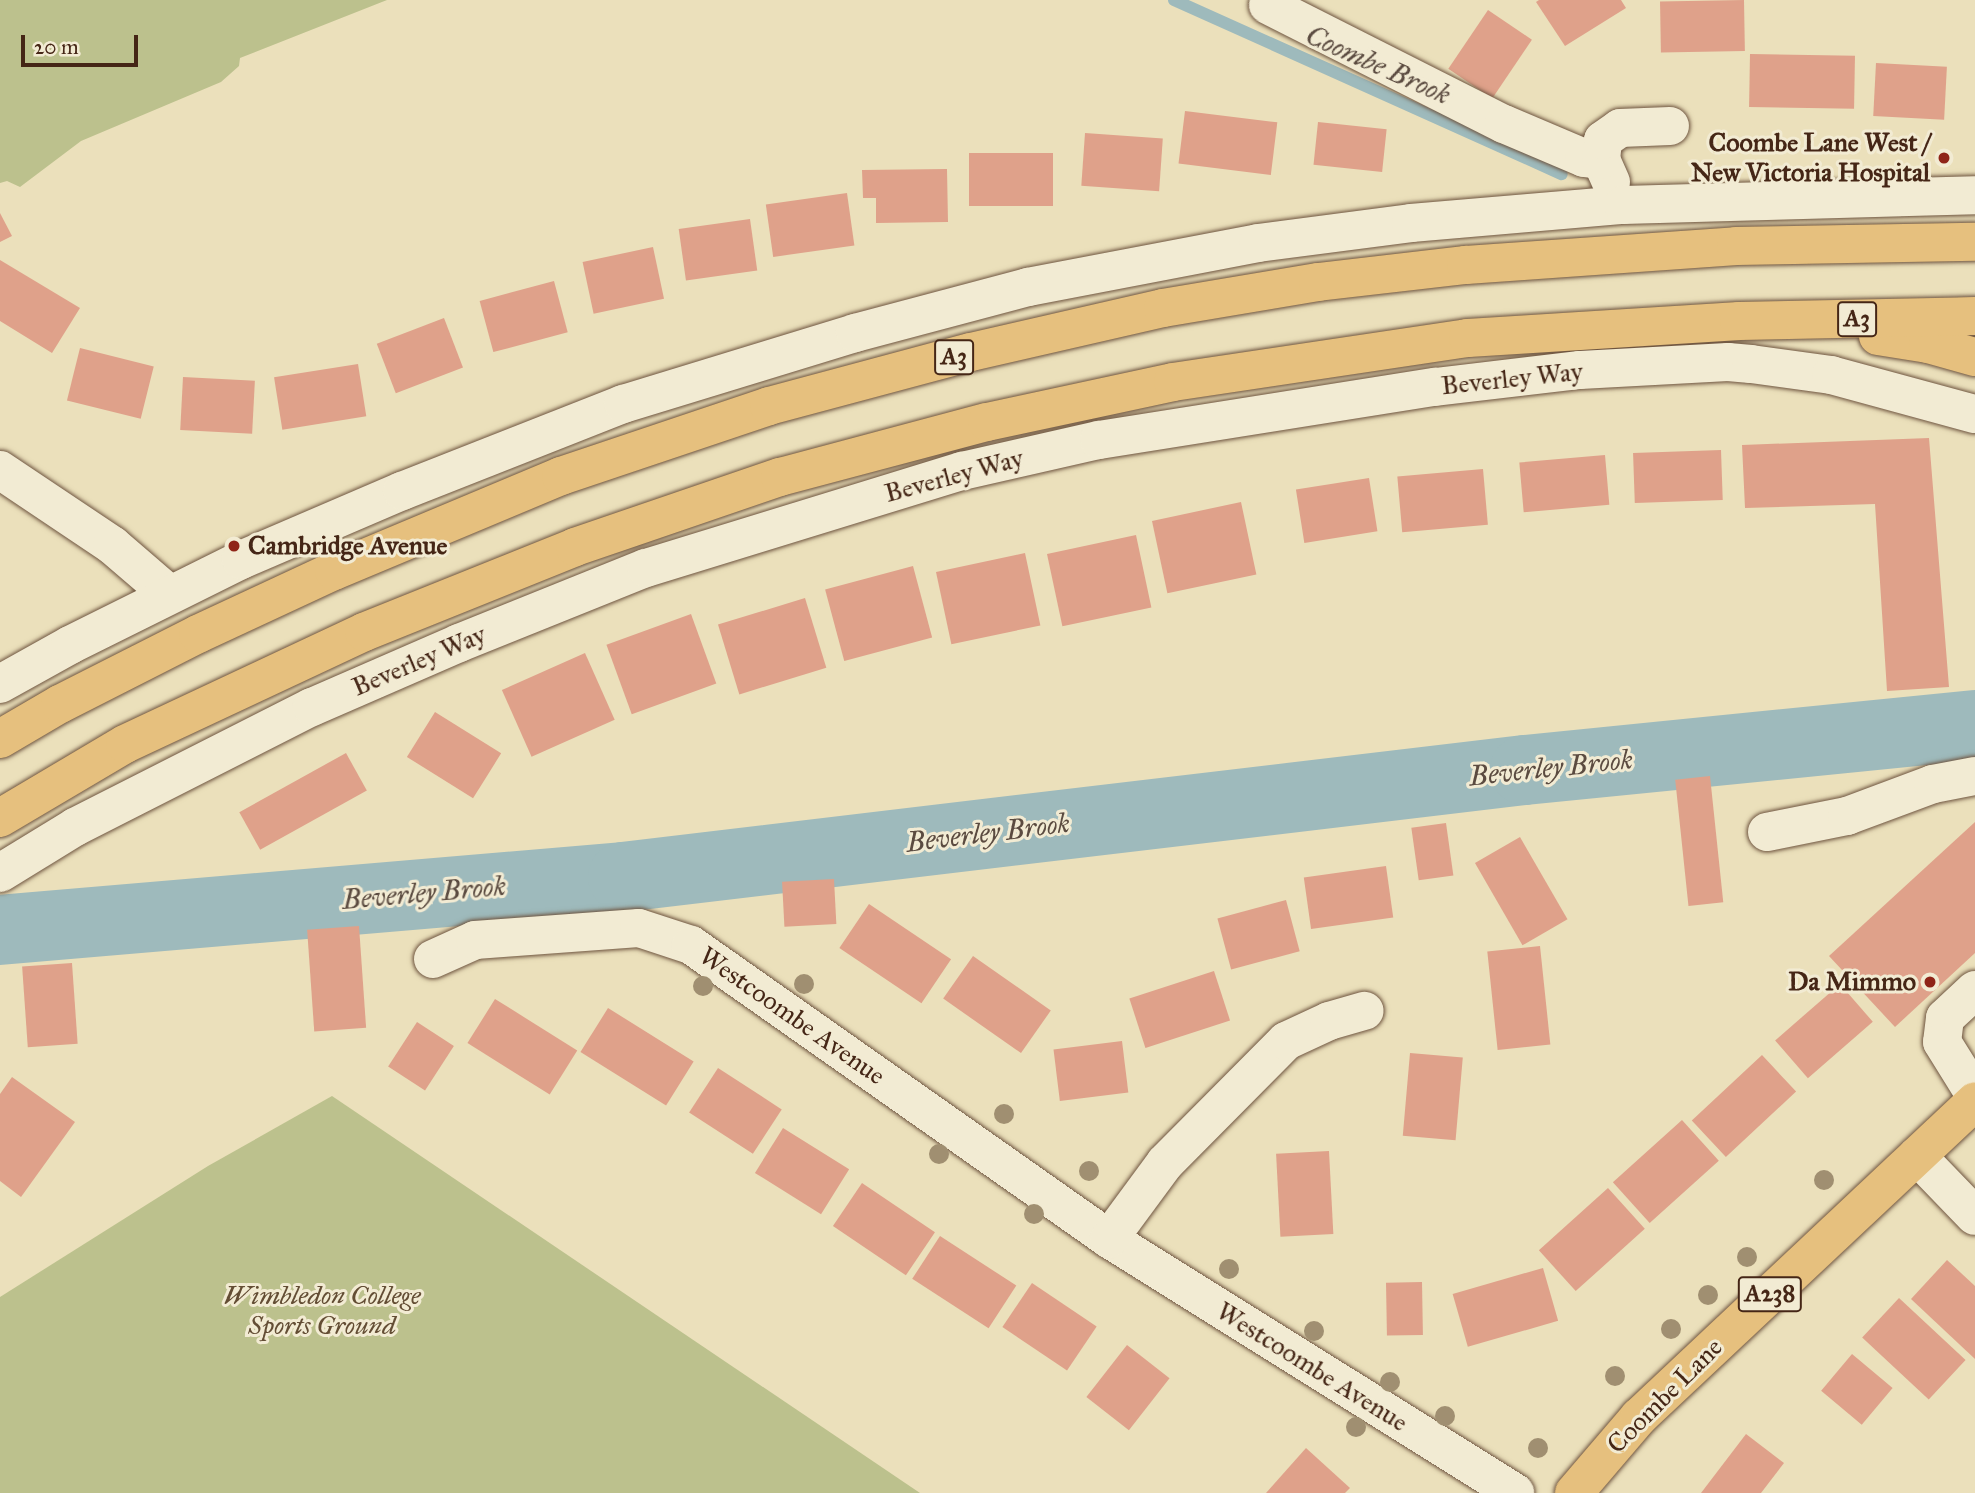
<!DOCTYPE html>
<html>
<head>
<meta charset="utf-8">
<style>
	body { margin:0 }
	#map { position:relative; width:1975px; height:1493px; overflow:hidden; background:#ebe0bb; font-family:"IM FELL Great Primer",serif }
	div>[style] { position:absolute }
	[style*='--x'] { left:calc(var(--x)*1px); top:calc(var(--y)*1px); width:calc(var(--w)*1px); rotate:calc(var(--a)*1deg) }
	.green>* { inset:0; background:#bcc18d }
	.stream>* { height:12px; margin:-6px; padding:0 6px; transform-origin:6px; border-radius:6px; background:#9ebabc }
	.river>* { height:70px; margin:-35px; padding:0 35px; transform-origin:35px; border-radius:35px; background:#9ebabc }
	.building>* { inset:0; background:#dfa18a; transform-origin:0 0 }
	.roads { filter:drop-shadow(0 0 2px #6e543f) drop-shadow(0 0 2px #6e543f) }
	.minor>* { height:38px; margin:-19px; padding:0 19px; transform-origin:19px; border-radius:19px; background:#f2ebd3 }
	.major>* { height:38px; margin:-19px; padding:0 19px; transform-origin:19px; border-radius:19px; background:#e6c07e }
	.highway>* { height:38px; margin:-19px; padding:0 19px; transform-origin:19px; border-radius:19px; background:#e6c07e }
	.trees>* { width:20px; height:20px; margin:-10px; border-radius:50%; background:#a08f71 }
	.dots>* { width:19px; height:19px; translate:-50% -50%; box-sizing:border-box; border:4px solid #f2ebd3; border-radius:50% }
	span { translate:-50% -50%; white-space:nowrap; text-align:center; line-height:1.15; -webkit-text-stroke:6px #f2ebd3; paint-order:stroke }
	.shield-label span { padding:2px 5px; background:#f2ebd3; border:2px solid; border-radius:5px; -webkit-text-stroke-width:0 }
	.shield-label { font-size:24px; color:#452616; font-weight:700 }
	.poi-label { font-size:26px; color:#452616; font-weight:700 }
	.right { translate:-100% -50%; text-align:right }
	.left { translate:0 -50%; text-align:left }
	.street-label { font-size:26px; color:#452616 }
	.park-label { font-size:26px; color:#634d34; font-style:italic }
	.water-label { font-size:28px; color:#5b4b40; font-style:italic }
	.scale { position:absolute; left:21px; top:35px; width:117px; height:32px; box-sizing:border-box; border:4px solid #452616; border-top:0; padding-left:9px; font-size:21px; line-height:24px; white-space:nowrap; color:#452616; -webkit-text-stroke:5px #f2ebd3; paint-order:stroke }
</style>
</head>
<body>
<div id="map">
	<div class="green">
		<div style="clip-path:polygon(0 0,387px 0,240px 58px,239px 66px,221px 82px,81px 141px,20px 187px,7px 181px,0 183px)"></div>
		<div style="clip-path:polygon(332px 1096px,920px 1493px,0 1493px,0 1297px,208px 1166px)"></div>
	</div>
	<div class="stream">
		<div style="--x:1174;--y:0;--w:425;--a:24.2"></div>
	</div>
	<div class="river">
		<div style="--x:0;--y:930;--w:625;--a:-4.86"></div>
		<div style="--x:623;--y:877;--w:908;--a:-6.77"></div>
		<div style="--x:1525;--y:770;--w:452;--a:-5.7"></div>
	</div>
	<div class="building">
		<div style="clip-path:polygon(1539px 0,1621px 0,1626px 8px,1565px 46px,1536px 2px)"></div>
		<div style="left:1744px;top:0;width:51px;height:84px;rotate:89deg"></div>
		<div style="left:1488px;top:10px;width:53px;height:71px;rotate:34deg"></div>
		<div style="left:1750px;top:54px;width:105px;height:53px;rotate:1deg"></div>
		<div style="left:1876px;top:63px;width:71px;height:53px;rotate:3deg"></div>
		<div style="left:1185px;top:111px;width:93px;height:53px;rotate:7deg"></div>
		<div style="left:1318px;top:122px;width:69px;height:43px;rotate:6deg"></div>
		<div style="left:1085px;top:133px;width:78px;height:53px;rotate:4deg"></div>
		<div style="left:969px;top:153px;width:84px;height:53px"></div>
		<div style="clip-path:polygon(947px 169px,948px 222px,876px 223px,876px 198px,863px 198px,862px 170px)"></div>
		<div style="left:847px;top:193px;width:53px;height:82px;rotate:82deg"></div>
		<div style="clip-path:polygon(0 213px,12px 236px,0 242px)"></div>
		<div style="left:750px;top:219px;width:52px;height:72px;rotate:82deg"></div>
		<div style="left:653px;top:247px;width:53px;height:72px;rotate:78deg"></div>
		<div style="clip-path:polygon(0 260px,80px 308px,52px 353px,0 321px)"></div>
		<div style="left:554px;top:281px;width:53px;height:77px;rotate:75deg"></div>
		<div style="left:444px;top:318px;width:53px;height:72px;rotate:69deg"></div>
		<div style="left:80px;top:348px;width:76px;height:54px;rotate:14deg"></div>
		<div style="left:358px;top:364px;width:53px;height:85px;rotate:81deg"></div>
		<div style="left:183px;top:377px;width:72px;height:53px;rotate:3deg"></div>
		<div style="clip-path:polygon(1929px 438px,1949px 687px,1887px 691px,1875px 504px,1745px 508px,1742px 445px)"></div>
		<div style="left:1721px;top:450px;width:50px;height:88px;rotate:88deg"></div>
		<div style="left:1605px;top:455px;width:50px;height:86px;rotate:85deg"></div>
		<div style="left:1483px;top:469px;width:56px;height:86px;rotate:85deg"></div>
		<div style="left:1369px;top:478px;width:54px;height:74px;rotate:81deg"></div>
		<div style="left:1241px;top:502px;width:74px;height:91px;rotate:78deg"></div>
		<div style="left:1136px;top:535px;width:74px;height:91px;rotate:78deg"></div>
		<div style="left:1025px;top:553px;width:74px;height:91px;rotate:78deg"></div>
		<div style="left:913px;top:566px;width:74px;height:91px;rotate:75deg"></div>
		<div style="left:805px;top:598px;width:73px;height:91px;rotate:73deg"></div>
		<div style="left:691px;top:614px;width:74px;height:90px;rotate:70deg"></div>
		<div style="left:585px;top:653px;width:73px;height:91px;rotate:66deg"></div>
		<div style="left:435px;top:712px;width:78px;height:53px;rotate:32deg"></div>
		<div style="left:346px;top:753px;width:43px;height:122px;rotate:61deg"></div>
		<div style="left:1710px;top:776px;width:127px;height:35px;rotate:84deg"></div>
		<div style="clip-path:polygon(1975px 822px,1975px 953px,1895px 1027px,1829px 956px)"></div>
		<div style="left:1446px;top:823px;width:53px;height:35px;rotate:82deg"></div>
		<div style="left:1520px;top:837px;width:95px;height:52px;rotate:60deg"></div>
		<div style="left:1386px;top:866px;width:52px;height:83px;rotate:82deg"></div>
		<div style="left:834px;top:879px;width:45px;height:52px;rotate:87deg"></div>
		<div style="left:1286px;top:900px;width:53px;height:71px;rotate:75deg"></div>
		<div style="left:869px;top:904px;width:99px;height:53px;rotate:34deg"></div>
		<div style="left:359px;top:926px;width:102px;height:52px;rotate:86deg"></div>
		<div style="left:1540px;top:946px;width:99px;height:53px;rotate:84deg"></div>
		<div style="left:973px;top:956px;width:95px;height:52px;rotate:35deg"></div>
		<div style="left:72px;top:963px;width:81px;height:50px;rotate:86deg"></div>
		<div style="left:1214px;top:971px;width:52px;height:89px;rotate:72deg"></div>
		<div style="left:1840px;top:984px;width:50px;height:86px;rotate:49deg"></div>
		<div style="left:495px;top:999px;width:97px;height:52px;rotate:32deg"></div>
		<div style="left:608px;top:1008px;width:101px;height:52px;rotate:32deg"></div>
		<div style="left:417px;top:1022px;width:44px;height:53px;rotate:33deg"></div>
		<div style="left:1122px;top:1041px;width:52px;height:69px;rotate:83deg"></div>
		<div style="left:1410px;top:1053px;width:53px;height:83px;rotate:5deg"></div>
		<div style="left:1762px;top:1055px;width:50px;height:96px;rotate:47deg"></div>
		<div style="left:718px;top:1068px;width:76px;height:53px;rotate:33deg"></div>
		<div style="clip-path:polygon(12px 1077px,75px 1122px,21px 1197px,0 1181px,0 1094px)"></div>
		<div style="left:1682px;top:1120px;width:55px;height:93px;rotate:48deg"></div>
		<div style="left:783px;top:1128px;width:78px;height:53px;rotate:32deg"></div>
		<div style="left:1329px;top:1151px;width:83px;height:53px;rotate:87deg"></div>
		<div style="left:862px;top:1183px;width:88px;height:52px;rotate:34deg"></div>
		<div style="left:1608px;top:1188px;width:55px;height:93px;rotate:48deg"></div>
		<div style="left:940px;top:1236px;width:91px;height:51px;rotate:33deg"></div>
		<div style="clip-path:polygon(1947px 1260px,1975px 1286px,1975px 1359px,1911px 1299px)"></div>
		<div style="left:1543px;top:1268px;width:55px;height:94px;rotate:74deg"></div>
		<div style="left:1422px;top:1282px;width:53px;height:36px;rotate:89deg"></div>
		<div style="left:1032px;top:1283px;width:78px;height:53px;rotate:34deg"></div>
		<div style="left:1899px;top:1298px;width:91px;height:54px;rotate:43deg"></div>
		<div style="left:1127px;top:1345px;width:54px;height:66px;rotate:38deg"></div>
		<div style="left:1852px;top:1354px;width:53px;height:48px;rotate:40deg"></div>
		<div style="clip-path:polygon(1746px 1434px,1784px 1463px,1761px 1493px,1701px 1493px)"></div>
		<div style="clip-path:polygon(1306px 1448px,1350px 1488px,1345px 1493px,1266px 1493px)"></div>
	</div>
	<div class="roads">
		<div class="minor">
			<div style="--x:1268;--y:5;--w:264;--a:26.8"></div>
			<div style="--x:1504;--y:124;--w:87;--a:23"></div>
			<div style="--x:1584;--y:158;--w:17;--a:7"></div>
			<div style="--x:1611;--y:182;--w:24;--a:-114"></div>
			<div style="--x:1601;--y:160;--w:20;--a:-84"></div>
			<div style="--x:1603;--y:140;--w:21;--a:-35"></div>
			<div style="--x:1620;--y:128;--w:50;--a:-2.3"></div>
			<div style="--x:0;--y:470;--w:135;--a:33.8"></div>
			<div style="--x:112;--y:545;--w:75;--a:40.7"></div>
			<div style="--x:0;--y:684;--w:80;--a:-29.1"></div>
			<div style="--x:70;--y:645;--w:191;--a:-26.4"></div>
			<div style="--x:241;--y:560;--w:175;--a:-23.2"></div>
			<div style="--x:402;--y:491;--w:238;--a:-21.5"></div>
			<div style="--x:623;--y:404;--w:243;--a:-17"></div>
			<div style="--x:855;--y:333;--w:179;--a:-14.9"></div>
			<div style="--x:1028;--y:287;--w:234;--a:-10.8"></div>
			<div style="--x:1258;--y:243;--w:154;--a:-7.4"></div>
			<div style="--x:1411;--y:223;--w:213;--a:-4.9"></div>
			<div style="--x:1623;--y:205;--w:352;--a:-1.6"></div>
			<div style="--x:1767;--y:832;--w:82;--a:-11.3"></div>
			<div style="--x:1847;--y:816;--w:92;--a:-20.4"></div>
			<div style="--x:1933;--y:784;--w:43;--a:-10.8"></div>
			<div style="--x:0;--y:873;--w:88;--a:-31.5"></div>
			<div style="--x:75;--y:827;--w:266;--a:-26.9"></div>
			<div style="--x:312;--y:707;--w:160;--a:-23.5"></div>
			<div style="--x:459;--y:643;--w:201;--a:-21.9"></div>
			<div style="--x:646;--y:568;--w:331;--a:-17.1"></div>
			<div style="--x:962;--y:471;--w:140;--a:-12.8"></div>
			<div style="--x:1099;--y:440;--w:340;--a:-9"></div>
			<div style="--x:1435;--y:387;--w:146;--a:-6.7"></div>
			<div style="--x:1580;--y:370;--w:148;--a:-3.1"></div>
			<div style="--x:1728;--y:362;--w:23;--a:5"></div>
			<div style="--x:1751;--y:364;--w:81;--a:7.8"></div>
			<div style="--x:1831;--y:375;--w:149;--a:15.2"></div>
			<div style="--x:433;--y:959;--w:46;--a:-24.3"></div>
			<div style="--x:475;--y:940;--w:164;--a:-4.2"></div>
			<div style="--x:639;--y:928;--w:55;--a:18.1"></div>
			<div style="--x:691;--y:945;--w:511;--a:35.12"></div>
			<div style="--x:1109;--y:1239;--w:479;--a:32"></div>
			<div style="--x:1975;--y:990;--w:41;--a:137"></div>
			<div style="--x:1945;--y:1018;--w:24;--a:97"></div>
			<div style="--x:1942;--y:1042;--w:62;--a:58.1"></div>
			<div style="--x:1917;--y:1156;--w:83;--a:46"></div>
			<div style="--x:1109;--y:1239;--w:94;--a:-53.6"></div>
			<div style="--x:1165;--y:1163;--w:172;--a:-45.2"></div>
			<div style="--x:1286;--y:1041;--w:47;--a:-24.9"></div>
			<div style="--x:1329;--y:1021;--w:37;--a:-16"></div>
		</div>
		<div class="major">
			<div style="--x:1574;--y:1493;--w:100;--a:-49.5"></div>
			<div style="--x:1639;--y:1417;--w:461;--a:-43.2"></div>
		</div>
		<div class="highway">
			<div style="--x:1878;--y:336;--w:51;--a:9.1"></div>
			<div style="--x:1928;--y:344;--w:49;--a:15.5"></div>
			<div style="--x:0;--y:739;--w:69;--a:-30.3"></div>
			<div style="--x:60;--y:704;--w:155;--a:-26.9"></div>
			<div style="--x:198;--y:634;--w:150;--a:-24.9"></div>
			<div style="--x:334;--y:571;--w:246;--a:-22.7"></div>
			<div style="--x:561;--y:476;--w:219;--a:-18.6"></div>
			<div style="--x:769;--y:406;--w:209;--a:-15"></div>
			<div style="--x:971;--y:352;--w:197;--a:-12.9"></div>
			<div style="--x:1163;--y:308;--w:157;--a:-9.5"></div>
			<div style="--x:1318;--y:282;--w:149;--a:-6.6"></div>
			<div style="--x:1466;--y:265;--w:271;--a:-4"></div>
			<div style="--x:1736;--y:246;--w:239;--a:-1"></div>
			<div style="--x:0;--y:818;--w:145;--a:-30.6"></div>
			<div style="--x:125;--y:744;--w:264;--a:-25.1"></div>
			<div style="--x:364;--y:632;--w:227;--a:-21.9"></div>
			<div style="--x:575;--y:547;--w:217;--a:-18.9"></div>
			<div style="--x:780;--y:477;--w:214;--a:-14.9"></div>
			<div style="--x:987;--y:422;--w:190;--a:-12.1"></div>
			<div style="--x:1173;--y:382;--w:298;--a:-8.5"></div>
			<div style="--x:1468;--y:338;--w:272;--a:-3.6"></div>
			<div style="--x:1739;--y:321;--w:236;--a:-1.2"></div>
		</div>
	</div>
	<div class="trees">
		<div style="left:804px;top:984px"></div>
		<div style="left:703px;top:986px"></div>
		<div style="left:1004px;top:1114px"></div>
		<div style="left:939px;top:1154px"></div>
		<div style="left:1089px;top:1171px"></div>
		<div style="left:1824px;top:1180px"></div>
		<div style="left:1034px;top:1214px"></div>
		<div style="left:1747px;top:1257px"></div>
		<div style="left:1229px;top:1269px"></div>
		<div style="left:1708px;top:1295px"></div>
		<div style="left:1671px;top:1329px"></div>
		<div style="left:1314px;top:1331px"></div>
		<div style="left:1615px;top:1376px"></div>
		<div style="left:1390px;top:1382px"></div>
		<div style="left:1445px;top:1416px"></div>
		<div style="left:1356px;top:1427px"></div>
		<div style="left:1538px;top:1448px"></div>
	</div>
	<div class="dots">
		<div style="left:1944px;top:158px;background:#8f2418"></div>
		<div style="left:234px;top:546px;background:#8f2418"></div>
		<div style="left:1930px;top:982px;background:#8f2418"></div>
	</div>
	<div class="shield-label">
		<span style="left:1857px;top:319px">A3</span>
		<span style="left:954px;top:357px">A3</span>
		<span style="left:1770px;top:1294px">A238</span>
	</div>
	<div class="poi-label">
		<span class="right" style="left:1930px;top:158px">Coombe Lane West /<br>New Victoria Hospital</span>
		<span class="left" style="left:248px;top:546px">Cambridge Avenue</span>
		<span class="right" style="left:1916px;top:982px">Da Mimmo</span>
	</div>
	<div class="street-label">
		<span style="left:1512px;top:379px;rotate:-6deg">Beverley Way</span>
		<span style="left:954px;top:476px;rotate:-15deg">Beverley Way</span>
		<span style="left:419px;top:661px;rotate:-23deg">Beverley Way</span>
		<span style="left:792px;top:1016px;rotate:35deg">Westcoombe Avenue</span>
		<span style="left:1312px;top:1367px;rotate:32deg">Westcoombe Avenue</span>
		<span style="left:1665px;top:1396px;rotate:-45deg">Coombe Lane</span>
	</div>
	<div class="park-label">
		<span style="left:322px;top:1311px">Wimbledon College<br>Sports Ground</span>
	</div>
	<div class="water-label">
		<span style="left:1378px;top:65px;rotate:24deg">Coombe Brook</span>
		<span style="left:1551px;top:768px;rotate:-6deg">Beverley Brook</span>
		<span style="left:988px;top:833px;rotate:-7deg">Beverley Brook</span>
		<span style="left:424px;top:893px;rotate:-5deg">Beverley Brook</span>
	</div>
	<div class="scale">20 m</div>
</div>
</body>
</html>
